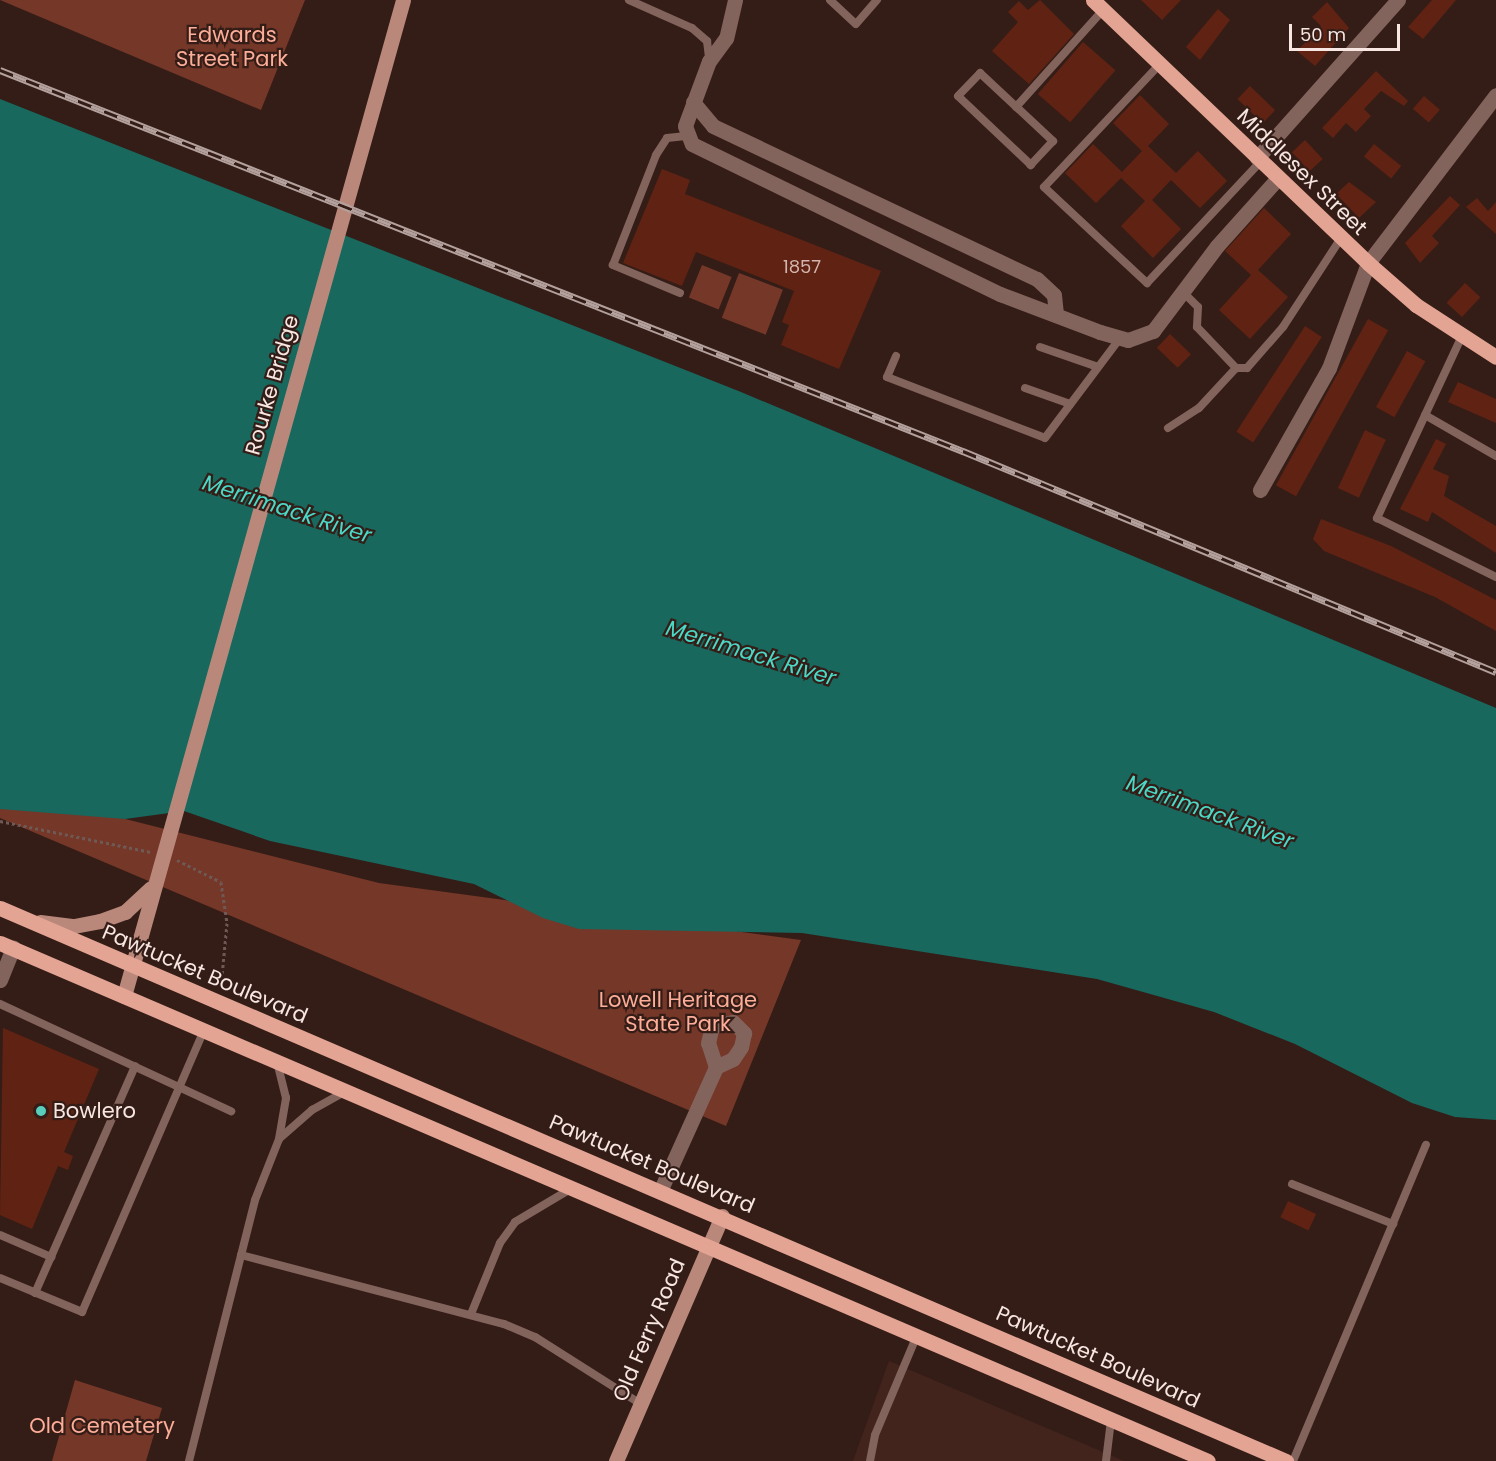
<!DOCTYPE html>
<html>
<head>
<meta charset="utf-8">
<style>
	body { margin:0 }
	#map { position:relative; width:1496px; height:1461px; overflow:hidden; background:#341d17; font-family:Poppins,sans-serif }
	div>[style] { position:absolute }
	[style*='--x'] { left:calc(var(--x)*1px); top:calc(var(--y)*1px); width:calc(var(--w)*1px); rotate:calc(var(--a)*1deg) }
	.built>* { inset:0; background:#42241d }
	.green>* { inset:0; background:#753728; transform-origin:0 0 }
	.water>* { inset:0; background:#18685e }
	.building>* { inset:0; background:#602212; transform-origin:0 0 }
	.path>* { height:3px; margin-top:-1.5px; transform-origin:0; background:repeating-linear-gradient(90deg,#6f5954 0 3px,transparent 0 6px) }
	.lane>* { height:8px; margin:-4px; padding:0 4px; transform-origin:4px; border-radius:4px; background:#83645c }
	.street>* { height:15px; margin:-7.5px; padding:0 7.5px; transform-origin:7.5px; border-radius:7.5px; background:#83645c }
	.secondary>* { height:15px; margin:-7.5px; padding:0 7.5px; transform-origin:7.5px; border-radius:7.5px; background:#b9887b }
	.primary>* { height:15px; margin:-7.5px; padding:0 7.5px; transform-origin:7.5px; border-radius:7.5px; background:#e4a493 }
	.rail>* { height:7px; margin-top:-3.5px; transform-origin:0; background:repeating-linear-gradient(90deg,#341d17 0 14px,#b4a19d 0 28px); box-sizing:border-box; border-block:2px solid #b4a19d }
	.dots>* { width:16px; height:16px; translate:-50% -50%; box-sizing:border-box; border:3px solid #341d17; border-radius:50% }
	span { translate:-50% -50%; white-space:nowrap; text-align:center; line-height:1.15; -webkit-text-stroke:4.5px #341d17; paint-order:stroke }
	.number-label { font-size:18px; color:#d1b5ae }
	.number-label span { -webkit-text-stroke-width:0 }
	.park-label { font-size:21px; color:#fdad98 }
	.street-label { font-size:21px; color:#f7e6e2 }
	.poi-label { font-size:21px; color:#f7e6e2 }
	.left { translate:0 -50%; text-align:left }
	.water-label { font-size:22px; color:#49d9c6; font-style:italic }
	.scale { position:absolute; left:1289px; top:24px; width:111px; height:27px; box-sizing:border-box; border:3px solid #f7e6e2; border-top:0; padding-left:8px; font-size:18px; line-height:21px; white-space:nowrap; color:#f7e6e2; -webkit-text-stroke:4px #341d17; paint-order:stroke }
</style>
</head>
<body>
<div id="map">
	<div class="built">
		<div style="clip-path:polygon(889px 1361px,1124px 1461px,853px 1461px)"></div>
	</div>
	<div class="green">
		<div style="clip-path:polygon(0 0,305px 0,261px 110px)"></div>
		<div style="left:702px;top:265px;width:32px;height:35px;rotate:22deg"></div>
		<div style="left:739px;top:273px;width:47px;height:48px;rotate:21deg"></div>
		<div style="clip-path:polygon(0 782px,62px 803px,379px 883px,801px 940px,726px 1126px,0 818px)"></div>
		<div style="clip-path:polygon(75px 1380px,162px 1408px,146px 1461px,52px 1461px)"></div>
	</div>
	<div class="water">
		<div style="clip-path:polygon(0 99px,741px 392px,1496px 708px,1496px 1120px,1455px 1117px,1412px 1103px,1295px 1044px,1214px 1012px,1097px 979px,802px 933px,579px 929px,543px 918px,474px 884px,270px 841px,184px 811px,125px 819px,0 809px)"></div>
	</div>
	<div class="building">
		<div style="clip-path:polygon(1040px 0,1074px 34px,1029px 84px,992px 51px,1018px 22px,1008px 12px,1019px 1px,1028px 10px)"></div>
		<div style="clip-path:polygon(1141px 0,1181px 0,1162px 20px)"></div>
		<div style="clip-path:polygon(1432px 0,1456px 0,1423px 39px,1408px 27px)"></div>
		<div style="clip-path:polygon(1327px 2px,1349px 28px,1315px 66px,1297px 51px,1321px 26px,1312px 17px)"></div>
		<div style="clip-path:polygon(1218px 9px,1230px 20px,1200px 60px,1186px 47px)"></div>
		<div style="left:1083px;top:42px;width:43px;height:69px;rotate:41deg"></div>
		<div style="clip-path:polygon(1376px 71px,1408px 101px,1404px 106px,1381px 91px,1364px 109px,1371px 116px,1356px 132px,1346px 123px,1333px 138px,1322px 128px)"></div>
		<div style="left:1250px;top:86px;width:35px;height:18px;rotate:44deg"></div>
		<div style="clip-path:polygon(1140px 95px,1169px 124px,1148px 146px,1176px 173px,1198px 151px,1227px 181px,1200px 208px,1171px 180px,1152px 200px,1181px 229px,1153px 258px,1121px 226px,1145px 201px,1121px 178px,1096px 203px,1065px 173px,1093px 144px,1122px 172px,1142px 151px,1113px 123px)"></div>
		<div style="left:1424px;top:96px;width:21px;height:17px;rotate:41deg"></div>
		<div style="left:1305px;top:140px;width:26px;height:18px;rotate:47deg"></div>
		<div style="left:1374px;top:144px;width:35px;height:16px;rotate:39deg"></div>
		<div style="clip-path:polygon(662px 169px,690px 180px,685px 194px,881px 271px,839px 369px,781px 345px,789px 325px,782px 322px,794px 291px,696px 252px,682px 286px,623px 263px)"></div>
		<div style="clip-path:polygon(1349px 182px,1376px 202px,1359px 218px,1336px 194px)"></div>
		<div style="clip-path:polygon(1450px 196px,1460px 205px,1432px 236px,1439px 243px,1420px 263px,1405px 243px)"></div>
		<div style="clip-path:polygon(1477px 198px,1488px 211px,1496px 202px,1496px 234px,1466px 207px)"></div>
		<div style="clip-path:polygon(1264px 208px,1291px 234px,1258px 270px,1288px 297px,1250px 339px,1219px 310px,1251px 275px,1225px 251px)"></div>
		<div style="left:1465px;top:283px;width:21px;height:27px;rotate:43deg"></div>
		<div style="left:1368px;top:319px;width:23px;height:190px;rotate:29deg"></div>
		<div style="left:1305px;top:326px;width:20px;height:126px;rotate:33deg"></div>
		<div style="left:1170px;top:334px;width:29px;height:19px;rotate:44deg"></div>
		<div style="left:1407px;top:351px;width:21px;height:64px;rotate:29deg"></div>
		<div style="clip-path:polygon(1458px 382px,1496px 399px,1496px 423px,1448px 402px)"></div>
		<div style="left:1365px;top:430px;width:23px;height:64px;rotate:25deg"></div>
		<div style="clip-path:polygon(1436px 439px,1446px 444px,1433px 469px,1449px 476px,1444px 496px,1496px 526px,1496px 553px,1432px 512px,1428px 522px,1400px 509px)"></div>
		<div style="clip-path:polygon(1321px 519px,1391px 546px,1496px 600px,1496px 631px,1435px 597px,1324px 551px,1313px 539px)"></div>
		<div style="clip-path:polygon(3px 1028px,99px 1069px,64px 1152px,73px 1156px,68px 1170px,58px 1166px,32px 1229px,0 1215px)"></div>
		<div style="left:1288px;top:1201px;width:31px;height:18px;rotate:25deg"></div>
	</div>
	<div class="path">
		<div style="--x:0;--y:821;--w:154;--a:11.6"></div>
		<div style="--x:177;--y:860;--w:49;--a:26.6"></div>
		<div style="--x:221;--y:882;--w:41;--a:81.7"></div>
		<div style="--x:227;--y:923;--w:64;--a:95.4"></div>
	</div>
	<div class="lane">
		<div style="--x:629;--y:0;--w:69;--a:24"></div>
		<div style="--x:692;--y:28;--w:20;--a:41"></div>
		<div style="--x:707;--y:41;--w:17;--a:83"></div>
		<div style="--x:830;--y:0;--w:35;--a:43"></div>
		<div style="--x:856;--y:24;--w:32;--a:-49"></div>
		<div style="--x:1160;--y:64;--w:169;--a:133.3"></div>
		<div style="--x:1044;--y:187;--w:141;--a:43"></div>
		<div style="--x:1147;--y:283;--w:167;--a:-46.9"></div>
		<div style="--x:980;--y:73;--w:100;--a:43"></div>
		<div style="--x:1053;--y:141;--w:33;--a:133"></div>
		<div style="--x:1031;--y:165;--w:100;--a:-136.6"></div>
		<div style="--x:958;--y:96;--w:32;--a:-46"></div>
		<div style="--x:1016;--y:107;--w:130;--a:-48.1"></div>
		<div style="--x:1183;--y:292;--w:21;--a:45"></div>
		<div style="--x:1198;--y:307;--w:20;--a:93"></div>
		<div style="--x:1197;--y:327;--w:57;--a:46.4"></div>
		<div style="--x:1236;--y:368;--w:11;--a:0"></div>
		<div style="--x:1247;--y:368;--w:55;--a:-48.7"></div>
		<div style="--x:1283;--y:327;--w:106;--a:-56.9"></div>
		<div style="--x:680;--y:293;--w:73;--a:-157.3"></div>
		<div style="--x:613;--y:265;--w:118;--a:-68.6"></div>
		<div style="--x:656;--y:155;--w:20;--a:-57"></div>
		<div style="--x:667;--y:138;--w:19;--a:-6"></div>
		<div style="--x:1461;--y:338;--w:199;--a:115"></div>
		<div style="--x:1377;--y:518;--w:133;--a:26.4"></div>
		<div style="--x:1040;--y:347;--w:61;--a:19"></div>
		<div style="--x:896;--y:356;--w:23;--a:113"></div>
		<div style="--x:887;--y:377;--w:169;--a:21.1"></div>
		<div style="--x:1045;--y:438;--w:125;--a:-53.1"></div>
		<div style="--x:1025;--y:388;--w:48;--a:19.6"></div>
		<div style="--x:1425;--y:415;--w:82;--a:30"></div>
		<div style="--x:1168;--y:428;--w:37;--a:-33"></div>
		<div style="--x:1199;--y:408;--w:54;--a:-47.2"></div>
		<div style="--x:0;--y:1004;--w:255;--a:24.9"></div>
		<div style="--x:280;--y:1138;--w:43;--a:-41.2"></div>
		<div style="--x:312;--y:1110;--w:39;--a:-29"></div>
		<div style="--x:1292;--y:1184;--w:109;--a:21.6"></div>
		<div style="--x:0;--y:1235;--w:56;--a:23.3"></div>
		<div style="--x:241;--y:1255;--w:272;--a:14.7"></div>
		<div style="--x:504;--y:1324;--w:34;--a:23"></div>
		<div style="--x:535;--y:1337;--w:125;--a:32.3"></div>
		<div style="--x:0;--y:1278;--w:89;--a:22.5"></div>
		<div style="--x:82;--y:1312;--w:307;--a:-66.6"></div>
		<div style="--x:35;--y:1293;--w:248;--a:-66.2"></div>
		<div style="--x:471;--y:1314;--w:77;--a:-67.8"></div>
		<div style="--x:500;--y:1243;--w:26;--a:-54"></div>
		<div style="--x:515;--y:1222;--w:66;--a:-30.8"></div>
		<div style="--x:189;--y:1461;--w:269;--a:-75.8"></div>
		<div style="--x:255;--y:1200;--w:66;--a:-68.5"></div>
		<div style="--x:279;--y:1139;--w:42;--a:-80.3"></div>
		<div style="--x:286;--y:1098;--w:36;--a:-104"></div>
		<div style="--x:870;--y:1461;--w:26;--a:-79"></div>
		<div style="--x:875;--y:1435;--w:108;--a:-67.2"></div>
		<div style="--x:1106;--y:1461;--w:41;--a:-83"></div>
		<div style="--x:1293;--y:1461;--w:343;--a:-67.2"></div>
	</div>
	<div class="street">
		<div style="--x:735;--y:0;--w:39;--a:103"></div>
		<div style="--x:726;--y:38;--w:29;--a:126"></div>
		<div style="--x:709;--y:61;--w:69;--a:110.3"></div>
		<div style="--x:685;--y:126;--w:19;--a:69"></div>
		<div style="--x:692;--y:144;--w:343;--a:26"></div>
		<div style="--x:1000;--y:294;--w:107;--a:20.8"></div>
		<div style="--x:1100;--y:332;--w:29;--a:16"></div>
		<div style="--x:1128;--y:340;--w:27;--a:-20"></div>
		<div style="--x:1153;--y:331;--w:106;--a:-53"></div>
		<div style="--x:1217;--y:246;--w:91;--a:-48.1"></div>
		<div style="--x:693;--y:102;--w:31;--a:50"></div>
		<div style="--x:713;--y:126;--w:358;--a:25.3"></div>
		<div style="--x:1037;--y:279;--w:23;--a:43"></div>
		<div style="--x:1054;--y:295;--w:20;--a:84"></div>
		<div style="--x:1257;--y:158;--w:212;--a:-48.3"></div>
		<div style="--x:1260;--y:490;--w:140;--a:-60.5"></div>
		<div style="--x:1329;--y:368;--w:112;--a:-69.6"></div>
		<div style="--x:1368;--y:263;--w:211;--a:-52.7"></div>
		<div style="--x:0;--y:980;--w:35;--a:-68"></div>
		<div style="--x:661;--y:1189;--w:134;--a:-65.7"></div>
		<div style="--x:716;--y:1067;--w:25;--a:-108"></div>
		<div style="--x:708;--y:1043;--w:17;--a:-77"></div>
		<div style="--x:712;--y:1026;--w:21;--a:-11"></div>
		<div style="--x:733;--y:1022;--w:16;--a:45"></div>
		<div style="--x:744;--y:1033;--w:14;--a:102"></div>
		<div style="--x:741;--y:1047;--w:14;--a:124"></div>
		<div style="--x:733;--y:1059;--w:19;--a:155"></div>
	</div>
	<div class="secondary">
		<div style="--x:40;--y:922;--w:34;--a:7"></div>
		<div style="--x:74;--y:926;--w:26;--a:-11"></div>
		<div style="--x:100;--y:921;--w:27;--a:-20"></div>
		<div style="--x:125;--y:912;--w:35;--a:-43"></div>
		<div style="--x:124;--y:996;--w:1034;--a:-74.35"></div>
		<div style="--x:616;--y:1461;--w:267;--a:-66.6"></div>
	</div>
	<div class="primary">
		<div style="--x:1093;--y:0;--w:381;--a:43.7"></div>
		<div style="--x:1368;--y:263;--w:64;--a:41.2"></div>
		<div style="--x:1416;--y:305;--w:95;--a:33"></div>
		<div style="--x:0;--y:908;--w:1400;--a:23.27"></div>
		<div style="--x:0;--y:943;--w:1314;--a:23.21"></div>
	</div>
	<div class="rail">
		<div style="--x:0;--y:70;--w:1036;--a:21.59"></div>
		<div style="--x:963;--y:451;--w:577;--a:22.52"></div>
	</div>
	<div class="dots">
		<div style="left:41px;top:1111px;background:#5acebd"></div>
	</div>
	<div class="number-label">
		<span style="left:802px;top:267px">1857</span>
	</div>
	<div class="park-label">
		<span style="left:232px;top:47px">Edwards<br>Street Park</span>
		<span style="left:678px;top:1012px">Lowell Heritage<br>State Park</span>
		<span style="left:102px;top:1426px">Old Cemetery</span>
	</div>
	<div class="street-label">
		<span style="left:1302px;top:172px;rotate:44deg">Middlesex Street</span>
		<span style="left:272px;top:385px;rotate:-74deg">Rourke Bridge</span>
		<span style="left:205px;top:974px;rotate:23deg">Pawtucket Boulevard</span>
		<span style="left:652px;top:1164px;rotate:23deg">Pawtucket Boulevard</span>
		<span style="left:649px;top:1330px;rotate:-67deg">Old Ferry Road</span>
		<span style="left:1098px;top:1357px;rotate:24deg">Pawtucket Boulevard</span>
	</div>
	<div class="poi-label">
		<span class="left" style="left:53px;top:1111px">Bowlero</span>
	</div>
	<div class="water-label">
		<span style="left:287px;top:509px;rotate:18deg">Merrimack River</span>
		<span style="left:751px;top:653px;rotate:17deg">Merrimack River</span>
		<span style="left:1210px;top:812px;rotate:20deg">Merrimack River</span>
	</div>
	<div class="scale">50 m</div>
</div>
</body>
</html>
